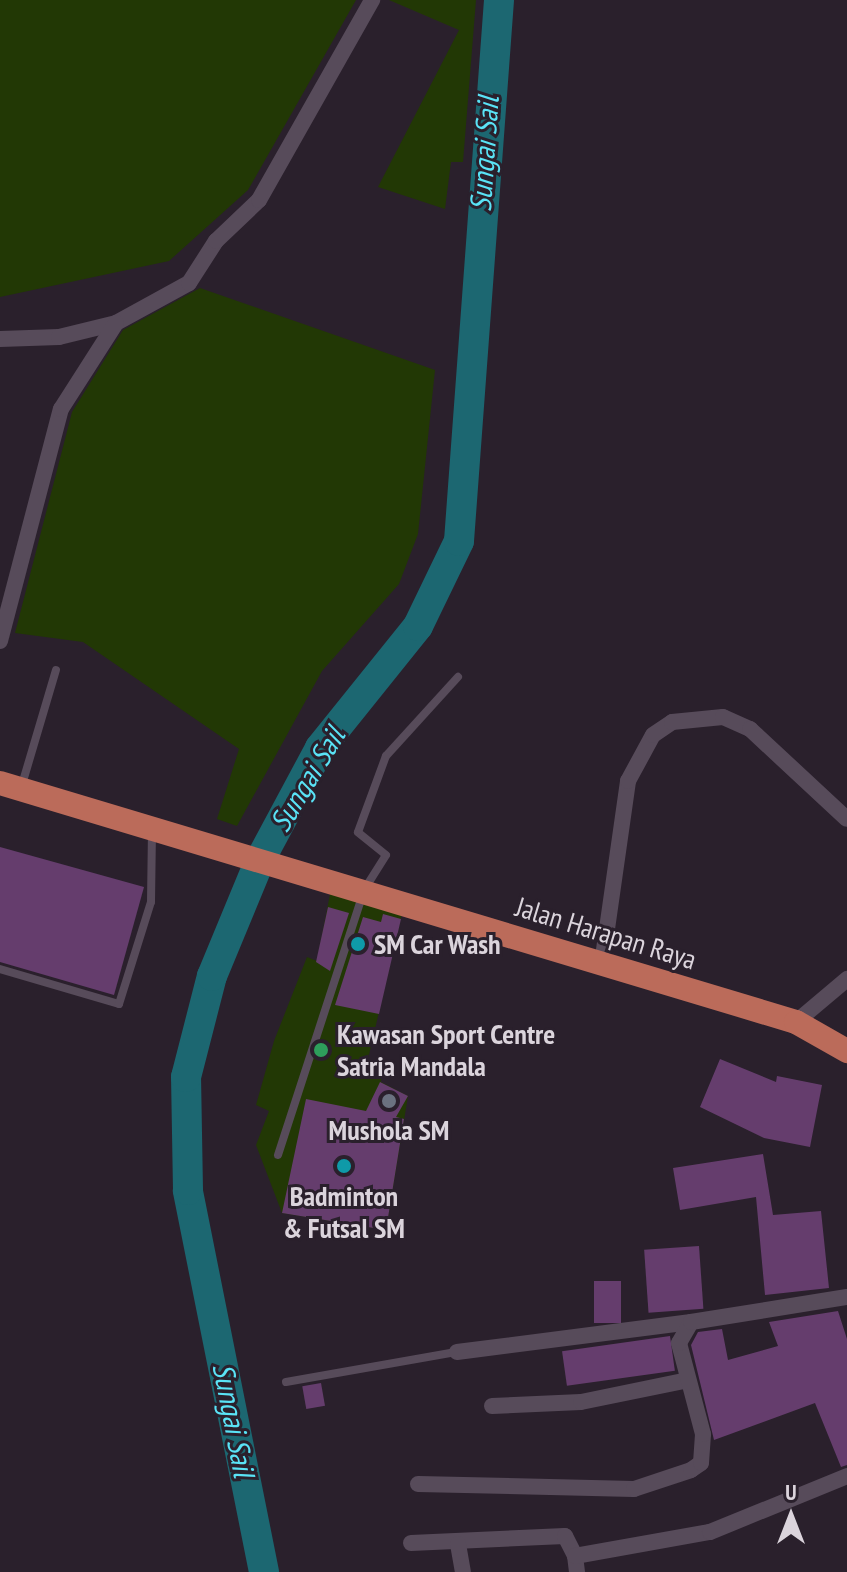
<!DOCTYPE html>
<html>
<head>
<meta charset="utf-8">
<style>
	body { margin:0 }
	#map { position:relative; width:847px; height:1572px; overflow:hidden; background:#2a202c; font-family:"PT Sans Narrow",sans-serif }
	div>[style] { position:absolute }
	[style*='--x'] { left:calc(var(--x)*1px); top:calc(var(--y)*1px); width:calc(var(--w)*1px); rotate:calc(var(--a)*1deg) }
	.green>* { inset:0; background:#223805 }
	.river>* { height:30px; margin:-15px; padding:0 15px; transform-origin:15px; border-radius:15px; background:#1c6771 }
	.building>* { inset:0; background:#653d6d; transform-origin:0 0 }
	.lane>* { height:8px; margin:-4px; padding:0 4px; transform-origin:4px; border-radius:4px; background:#574b5a }
	.street>* { height:16px; margin:-8px; padding:0 8px; transform-origin:8px; border-radius:8px; background:#574b5a }
	.primary>* { height:24px; margin:-12px; padding:0 12px; transform-origin:12px; border-radius:12px; background:#bb6b5a }
	.dots>* { width:22px; height:22px; translate:-50% -50%; box-sizing:border-box; border:4px solid #2a202c; border-radius:50% }
	span { translate:-50% -50%; white-space:nowrap; text-align:center; line-height:1.15; -webkit-text-stroke:6px #2a202c; paint-order:stroke }
	.street-label { font-size:28px; color:#dbd4dc }
	.poi-label { font-size:28px; color:#dbd4dc; font-weight:700 }
	.left { translate:0 -50%; text-align:left }
	.water-label { font-size:30px; color:#5ae3f6; font-style:italic }
	.north { position:absolute; left:751px; top:1476px; width:80px; height:80px; -webkit-text-stroke:6px #2a202c; paint-order:stroke; rotate:0deg; font-size:22px; font-weight:700; line-height:32px; text-align:center; color:#dbd4dc }
	.north::after { content:''; display:block; margin:auto; width:28px; height:36px; background:#dbd4dc; clip-path:polygon(50% 0,100% 100%,50% 72%,0 100%) }
</style>
</head>
<body>
<div id="map">
	<div class="green">
		<div style="clip-path:polygon(0 0,356px 0,248px 190px,169px 261px,0 297px)"></div>
		<div style="clip-path:polygon(389px 0,476px 0,463px 162px,451px 162px,445px 209px,378px 187px,459px 30px)"></div>
		<div style="clip-path:polygon(200px 288px,435px 370px,418px 534px,399px 584px,322px 671px,237px 826px,217px 819px,239px 749px,83px 642px,15px 633px,72px 412px,123px 330px)"></div>
		<div style="clip-path:polygon(331px 889px,403px 909px,368px 1059px,382px 1063px,381px 1082px,408px 1096px,386px 1230px,282px 1213px,256px 1145px,269px 1111px,256px 1105px,274px 1041px,307px 957px,317px 961px)"></div>
	</div>
	<div class="river">
		<div style="--x:264;--y:1572;--w:389;--a:-101.3"></div>
		<div style="--x:188;--y:1190;--w:113;--a:-91"></div>
		<div style="--x:186;--y:1077;--w:104;--a:-75.6"></div>
		<div style="--x:212;--y:976;--w:126;--a:-67.5"></div>
		<div style="--x:260;--y:860;--w:127;--a:-61.8"></div>
		<div style="--x:320;--y:748;--w:156;--a:-51.2"></div>
		<div style="--x:418;--y:626;--w:94;--a:-64.2"></div>
		<div style="--x:459;--y:541;--w:542;--a:-85.77"></div>
	</div>
	<div class="building">
		<div style="clip-path:polygon(0 847px,144px 887px,114px 995px,0 962px)"></div>
		<div style="clip-path:polygon(328px 907px,349px 913px,330px 971px,316px 962px)"></div>
		<div style="clip-path:polygon(383px 914px,401px 919px,379px 1014px,335px 1005px,363px 917px,381px 922px)"></div>
		<div style="clip-path:polygon(720px 1059px,776px 1082px,777px 1076px,822px 1085px,810px 1147px,764px 1138px,700px 1107px)"></div>
		<div style="clip-path:polygon(380px 1082px,408px 1096px,396px 1117px,404px 1119px,386px 1230px,282px 1213px,306px 1099px,366px 1111px)"></div>
		<div style="clip-path:polygon(763px 1154px,773px 1215px,821px 1211px,829px 1288px,765px 1295px,756px 1197px,680px 1210px,673px 1168px)"></div>
		<div style="left:699px;top:1246px;width:63px;height:55px;rotate:86deg"></div>
		<div style="left:594px;top:1281px;width:27px;height:42px"></div>
		<div style="clip-path:polygon(838px 1311px,847px 1339px,847px 1465px,841px 1467px,815px 1403px,714px 1440px,691px 1345px,698px 1332px,722px 1329px,728px 1360px,778px 1346px,769px 1322px)"></div>
		<div style="left:670px;top:1336px;width:35px;height:109px;rotate:82deg"></div>
		<div style="left:321px;top:1383px;width:23px;height:19px;rotate:80deg"></div>
	</div>
	<div class="lane">
		<div style="--x:21;--y:788;--w:123;--a:-73.5"></div>
		<div style="--x:0;--y:969;--w:124;--a:16.4"></div>
		<div style="--x:119;--y:1004;--w:107;--a:-72.6"></div>
		<div style="--x:151;--y:902;--w:71;--a:-89.2"></div>
		<div style="--x:278;--y:1155;--w:279;--a:-72"></div>
		<div style="--x:364;--y:890;--w:41;--a:-57.8"></div>
		<div style="--x:386;--y:855;--w:36;--a:-141"></div>
		<div style="--x:358;--y:832;--w:81;--a:-69.8"></div>
		<div style="--x:386;--y:756;--w:107;--a:-47.7"></div>
		<div style="--x:286;--y:1382;--w:174;--a:-10"></div>
	</div>
	<div class="street">
		<div style="--x:0;--y:339;--w:59;--a:-1.9"></div>
		<div style="--x:59;--y:337;--w:59;--a:-13.8"></div>
		<div style="--x:116;--y:323;--w:83;--a:-28.7"></div>
		<div style="--x:189;--y:283;--w:50;--a:-57.3"></div>
		<div style="--x:216;--y:241;--w:59;--a:-43.6"></div>
		<div style="--x:259;--y:200;--w:230;--a:-60.5"></div>
		<div style="--x:0;--y:641;--w:240;--a:-75.3"></div>
		<div style="--x:61;--y:409;--w:102;--a:-57.4"></div>
		<div style="--x:602;--y:964;--w:185;--a:-81.9"></div>
		<div style="--x:628;--y:781;--w:52;--a:-61.5"></div>
		<div style="--x:653;--y:735;--w:23;--a:-34"></div>
		<div style="--x:672;--y:722;--w:51;--a:-5.6"></div>
		<div style="--x:723;--y:717;--w:30;--a:24"></div>
		<div style="--x:750;--y:729;--w:132;--a:42.9"></div>
		<div style="--x:796;--y:1022;--w:67;--a:-40.1"></div>
		<div style="--x:457;--y:1352;--w:236;--a:-7.3"></div>
		<div style="--x:492;--y:1406;--w:89;--a:-2.6"></div>
		<div style="--x:581;--y:1402;--w:109;--a:-11.6"></div>
		<div style="--x:418;--y:1484;--w:216;--a:1.3"></div>
		<div style="--x:634;--y:1489;--w:60;--a:-18.4"></div>
		<div style="--x:691;--y:1470;--w:12;--a:-35"></div>
		<div style="--x:701;--y:1463;--w:29;--a:-86"></div>
		<div style="--x:703;--y:1434;--w:94;--a:-104.8"></div>
		<div style="--x:679;--y:1343;--w:24;--a:-60"></div>
		<div style="--x:691;--y:1322;--w:158;--a:-9.1"></div>
		<div style="--x:411;--y:1543;--w:154;--a:-2.6"></div>
		<div style="--x:565;--y:1536;--w:22;--a:63"></div>
		<div style="--x:458;--y:1544;--w:28;--a:80"></div>
		<div style="--x:577;--y:1572;--w:16;--a:-97"></div>
		<div style="--x:575;--y:1556;--w:137;--a:-10.1"></div>
		<div style="--x:710;--y:1532;--w:148;--a:-22.2"></div>
	</div>
	<div class="primary">
		<div style="--x:0;--y:783;--w:831;--a:16.71"></div>
		<div style="--x:796;--y:1022;--w:59;--a:29.6"></div>
	</div>
	<div class="dots">
		<div style="left:358px;top:944px;background:#0f9aa8"></div>
		<div style="left:321px;top:1050px;background:#2e9e5b"></div>
		<div style="left:389px;top:1101px;background:#6b7280"></div>
		<div style="left:344px;top:1166px;background:#0f9aa8"></div>
	</div>
	<div class="street-label">
		<span style="left:606px;top:933px;rotate:17deg">Jalan Harapan Raya</span>
	</div>
	<div class="poi-label">
		<span class="left" style="left:374px;top:944px">SM Car Wash</span>
		<span class="left" style="left:337px;top:1050px">Kawasan Sport Centre<br>Satria Mandala</span>
		<span style="left:389px;top:1130px">Mushola SM</span>
		<span style="left:344px;top:1212px">Badminton<br>&amp; Futsal SM</span>
	</div>
	<div class="water-label">
		<span style="left:484px;top:154px;rotate:-86deg">Sungai Sail</span>
		<span style="left:307px;top:779px;rotate:-59deg">Sungai Sail</span>
		<span style="left:234px;top:1420px;rotate:79deg">Sungai Sail</span>
	</div>
	<div class="north">U</div>
</div>
</body>
</html>
